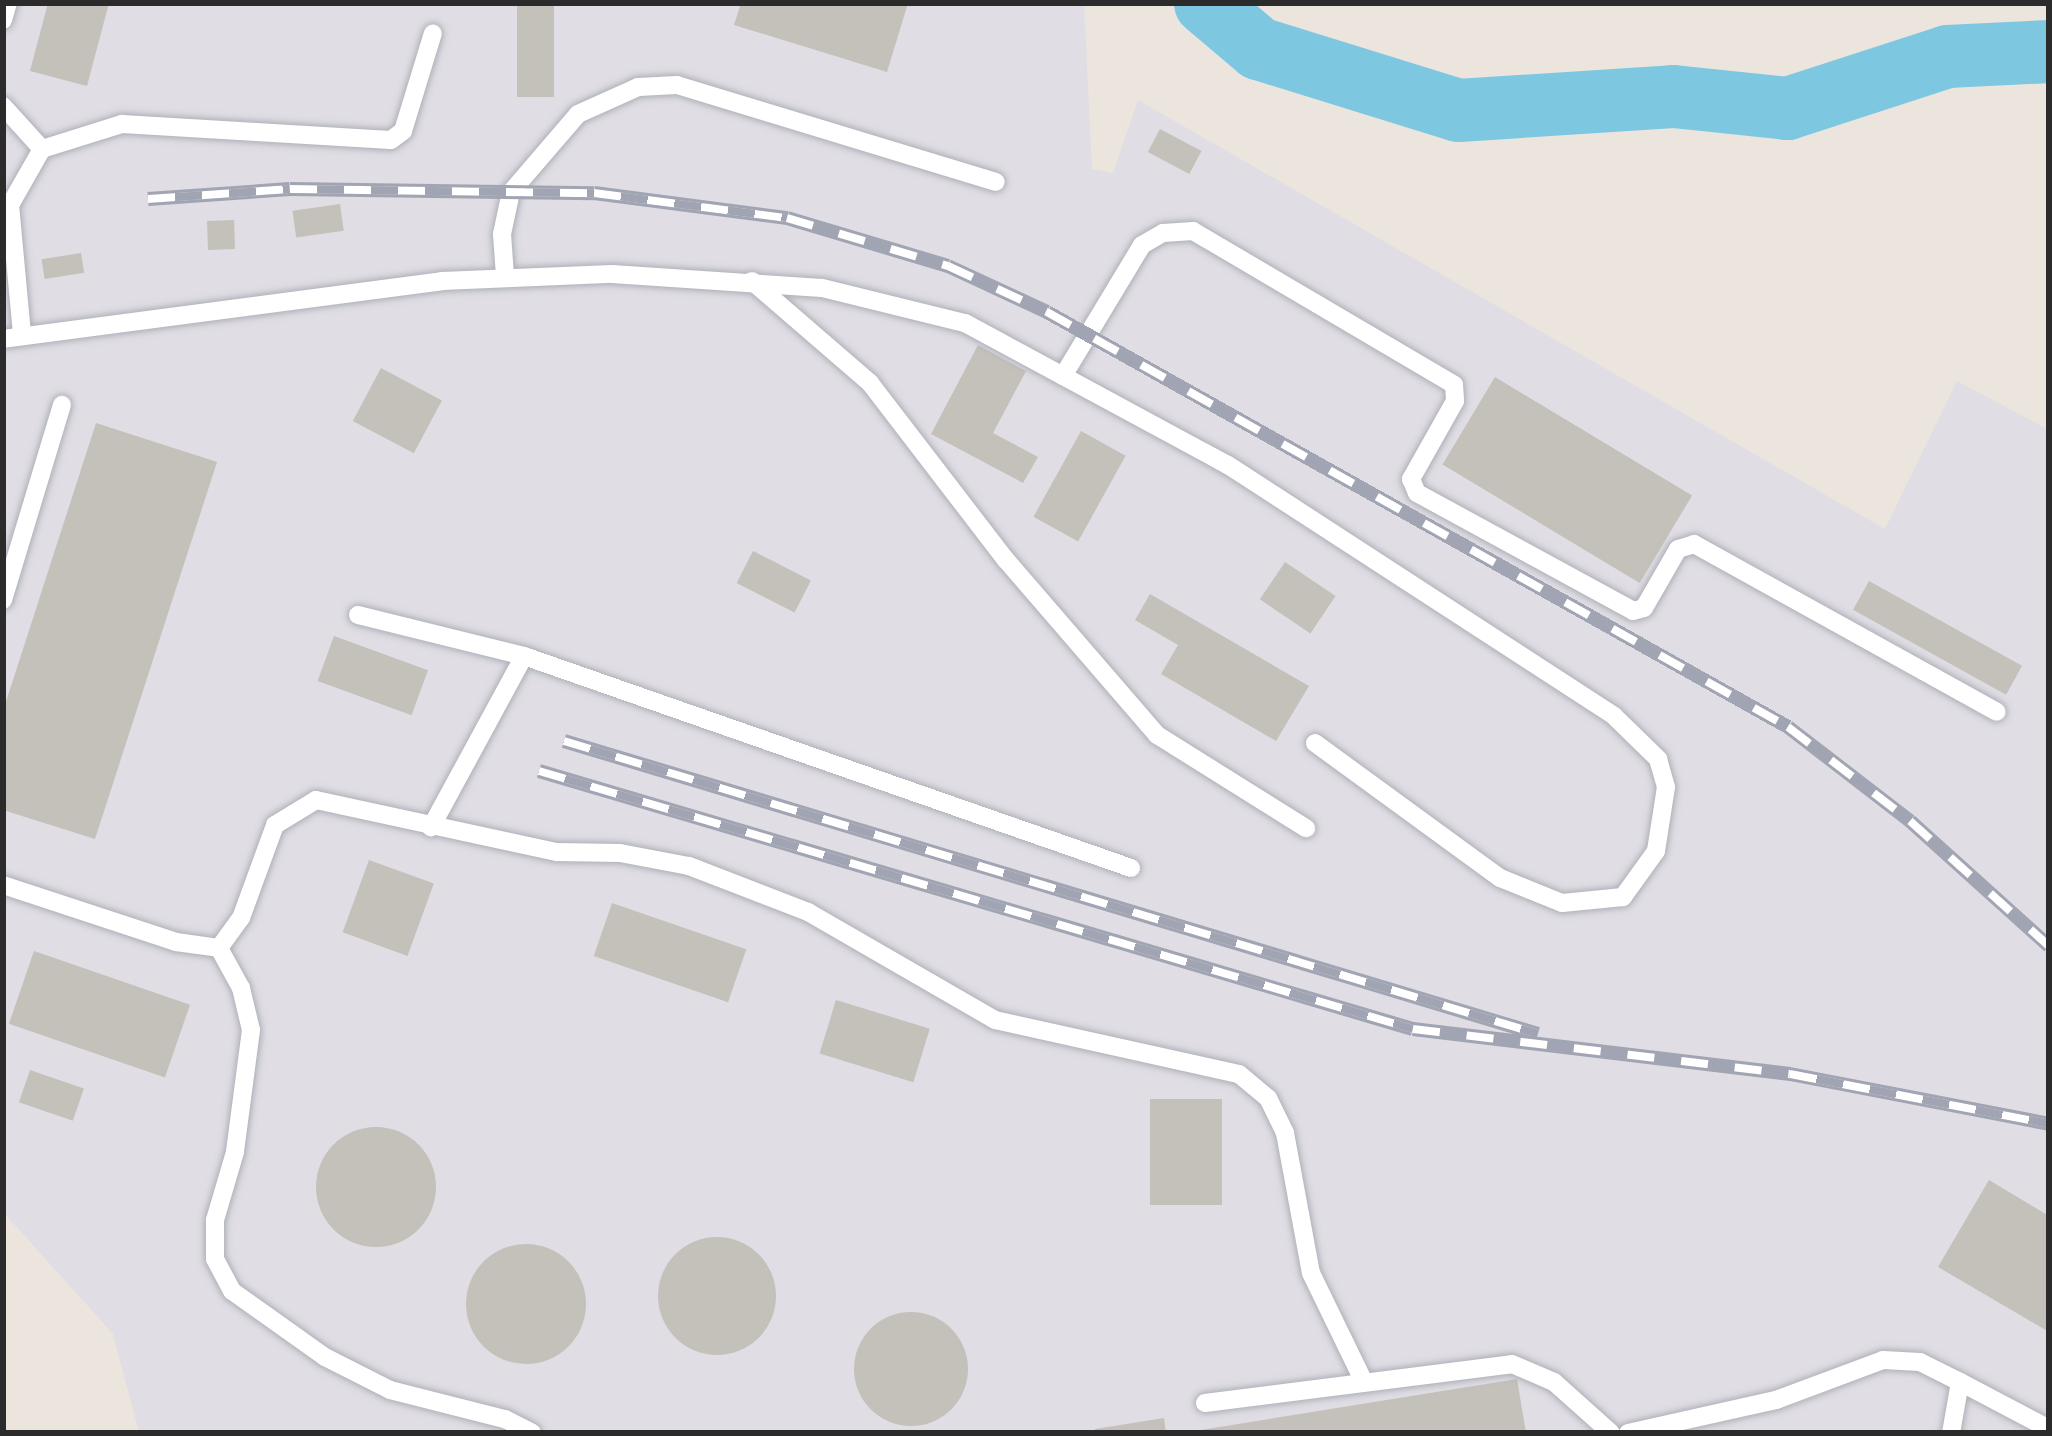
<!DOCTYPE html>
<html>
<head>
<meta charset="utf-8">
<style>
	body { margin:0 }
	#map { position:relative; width:2052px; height:1436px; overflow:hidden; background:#ebe5de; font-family:Ubuntu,sans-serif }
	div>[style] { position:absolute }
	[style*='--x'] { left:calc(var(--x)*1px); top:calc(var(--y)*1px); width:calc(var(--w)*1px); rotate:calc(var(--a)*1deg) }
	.industrial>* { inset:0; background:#e0dee4 }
	.river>* { height:63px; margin:-31.5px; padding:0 31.5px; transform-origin:31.5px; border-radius:31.5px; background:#7dc7e1 }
	.building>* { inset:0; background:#c4c0ba; transform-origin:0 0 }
	.round { border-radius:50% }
	.roads { filter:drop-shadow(0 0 3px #afb0b9) drop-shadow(0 0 3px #afb0b9) }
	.lane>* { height:18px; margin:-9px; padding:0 9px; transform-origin:9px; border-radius:9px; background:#fff }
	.rail>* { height:14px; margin-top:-7px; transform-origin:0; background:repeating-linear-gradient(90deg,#fff 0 27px,#a1a4b3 0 54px); box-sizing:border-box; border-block:3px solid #a1a4b3 }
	span { translate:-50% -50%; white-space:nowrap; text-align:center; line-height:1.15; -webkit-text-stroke:12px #fff; paint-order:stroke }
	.frame { position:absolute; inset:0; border:6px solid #2b2b2b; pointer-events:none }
</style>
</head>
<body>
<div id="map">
	<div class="industrial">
		<div style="clip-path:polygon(3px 3px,1084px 3px,1092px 169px,1113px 173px,1138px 100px,1885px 529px,1957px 381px,2049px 430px,2049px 1433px,139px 1433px,113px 1334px,3px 1212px)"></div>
	</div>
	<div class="river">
		<div style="--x:1205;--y:3;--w:70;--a:40.3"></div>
		<div style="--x:1258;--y:48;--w:209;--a:17.2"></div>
		<div style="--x:1458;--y:110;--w:215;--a:-3.7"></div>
		<div style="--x:1673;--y:96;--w:115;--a:6"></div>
		<div style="--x:1787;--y:108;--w:168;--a:-18"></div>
		<div style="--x:1947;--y:56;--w:102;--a:-2.8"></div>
	</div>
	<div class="building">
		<div style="clip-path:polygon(48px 3px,109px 3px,87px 86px,30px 71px)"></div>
		<div style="left:517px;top:3px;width:37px;height:94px"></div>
		<div style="clip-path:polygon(741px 3px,908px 3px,887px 72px,734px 25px)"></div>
		<div style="left:1160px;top:129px;width:47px;height:26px;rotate:28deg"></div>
		<div style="left:340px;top:204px;width:27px;height:48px;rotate:82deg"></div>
		<div style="left:234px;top:220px;width:29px;height:27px;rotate:88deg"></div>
		<div style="left:81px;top:253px;width:20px;height:40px;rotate:81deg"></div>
		<div style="clip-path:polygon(978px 345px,1026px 371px,993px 433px,1038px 457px,1023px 483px,931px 434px)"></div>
		<div style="left:381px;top:368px;width:69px;height:60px;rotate:28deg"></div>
		<div style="left:1495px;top:377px;width:230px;height:102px;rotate:31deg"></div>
		<div style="clip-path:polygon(96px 423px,217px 462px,95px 839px,3px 810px,3px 711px)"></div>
		<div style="left:1081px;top:431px;width:51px;height:98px;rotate:29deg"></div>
		<div style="left:753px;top:551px;width:65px;height:36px;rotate:27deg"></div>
		<div style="left:1285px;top:562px;width:61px;height:45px;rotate:34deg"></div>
		<div style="left:1869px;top:581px;width:175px;height:33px;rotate:29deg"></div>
		<div style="clip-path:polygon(1150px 594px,1309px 686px,1276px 741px,1161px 674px,1178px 645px,1135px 620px)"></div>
		<div style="left:334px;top:636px;width:100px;height:48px;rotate:20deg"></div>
		<div style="left:369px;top:860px;width:69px;height:77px;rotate:20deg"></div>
		<div style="left:612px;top:903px;width:142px;height:56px;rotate:19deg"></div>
		<div style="left:34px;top:951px;width:165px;height:77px;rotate:19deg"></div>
		<div style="left:836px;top:1000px;width:98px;height:56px;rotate:17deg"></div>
		<div style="left:30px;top:1070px;width:57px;height:34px;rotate:19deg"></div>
		<div style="left:1150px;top:1099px;width:72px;height:106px"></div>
		<div class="round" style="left:316px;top:1127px;width:120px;height:120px"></div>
		<div style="clip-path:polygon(1989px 1180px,2049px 1216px,2049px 1332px,1938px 1267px)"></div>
		<div class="round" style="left:658px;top:1237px;width:118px;height:118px"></div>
		<div class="round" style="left:466px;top:1244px;width:120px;height:120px"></div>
		<div class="round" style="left:854px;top:1312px;width:114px;height:114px"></div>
		<div style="clip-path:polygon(1517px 1379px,1526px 1433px,1202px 1433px,1201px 1430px)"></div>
		<div style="clip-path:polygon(1164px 1418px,1166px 1433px,1096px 1433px,1095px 1429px)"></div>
	</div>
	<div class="roads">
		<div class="lane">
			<div style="--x:3;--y:20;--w:18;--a:-74"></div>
			<div style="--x:3;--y:106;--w:58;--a:47.8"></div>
			<div style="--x:505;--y:276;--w:42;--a:-94.1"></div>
			<div style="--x:502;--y:234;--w:43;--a:-77.9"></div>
			<div style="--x:511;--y:192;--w:103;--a:-49.3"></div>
			<div style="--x:578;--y:114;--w:66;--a:-24.2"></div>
			<div style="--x:638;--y:87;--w:39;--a:-3"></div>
			<div style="--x:677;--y:85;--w:333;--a:16.9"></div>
			<div style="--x:752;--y:281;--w:156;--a:40.8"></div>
			<div style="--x:870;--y:383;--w:223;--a:52.5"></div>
			<div style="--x:1006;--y:560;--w:231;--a:49.2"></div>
			<div style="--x:1157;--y:735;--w:176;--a:32"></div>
			<div style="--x:22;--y:334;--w:130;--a:-95.3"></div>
			<div style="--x:10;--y:205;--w:64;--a:-60.3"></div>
			<div style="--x:42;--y:149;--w:84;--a:-17.4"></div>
			<div style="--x:122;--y:124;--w:269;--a:3.4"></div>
			<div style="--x:391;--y:140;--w:15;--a:-37"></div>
			<div style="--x:403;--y:131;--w:102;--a:-73"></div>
			<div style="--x:3;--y:339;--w:443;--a:-7.5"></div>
			<div style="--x:442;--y:281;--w:170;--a:-2.4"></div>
			<div style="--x:612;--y:274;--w:210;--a:3.8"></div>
			<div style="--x:822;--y:288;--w:147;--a:13.8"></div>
			<div style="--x:965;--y:323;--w:299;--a:28.4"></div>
			<div style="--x:1228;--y:465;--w:460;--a:33"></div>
			<div style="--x:1614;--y:716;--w:62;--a:44.3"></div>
			<div style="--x:1658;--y:759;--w:29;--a:74"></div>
			<div style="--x:1666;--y:787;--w:65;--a:98.9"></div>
			<div style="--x:1656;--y:851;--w:57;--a:125.7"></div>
			<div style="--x:1623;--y:897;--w:61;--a:174.4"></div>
			<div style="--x:1562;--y:903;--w:67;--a:-158"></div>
			<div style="--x:1500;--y:878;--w:229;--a:-143.9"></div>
			<div style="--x:1063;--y:376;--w:153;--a:-58.9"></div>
			<div style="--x:1142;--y:245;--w:24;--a:-30"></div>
			<div style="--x:1163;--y:233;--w:30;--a:-4"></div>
			<div style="--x:1193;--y:231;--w:303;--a:30.5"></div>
			<div style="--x:1454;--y:385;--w:16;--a:86"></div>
			<div style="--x:1455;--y:401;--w:90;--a:119.4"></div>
			<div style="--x:1411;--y:479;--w:15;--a:67"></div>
			<div style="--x:1417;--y:493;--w:246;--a:28.6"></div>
			<div style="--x:1633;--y:611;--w:11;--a:-15"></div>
			<div style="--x:1644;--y:608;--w:68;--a:-60"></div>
			<div style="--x:1678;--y:549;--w:17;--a:-17"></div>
			<div style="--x:1694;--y:544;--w:346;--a:29"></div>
			<div style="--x:3;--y:600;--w:204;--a:-73.2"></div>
			<div style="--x:358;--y:615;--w:171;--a:13.9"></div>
			<div style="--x:524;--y:656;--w:195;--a:118.5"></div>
			<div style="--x:524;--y:656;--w:643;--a:19.25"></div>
			<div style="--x:3;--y:885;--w:182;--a:18.2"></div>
			<div style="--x:176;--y:942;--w:43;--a:7.9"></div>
			<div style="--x:219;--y:948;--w:37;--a:-54"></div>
			<div style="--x:241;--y:918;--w:99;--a:-69.9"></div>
			<div style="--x:275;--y:825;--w:48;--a:-31.4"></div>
			<div style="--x:316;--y:800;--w:247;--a:12.2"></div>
			<div style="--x:557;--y:852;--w:63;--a:0.9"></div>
			<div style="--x:620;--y:853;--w:70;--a:10.7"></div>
			<div style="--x:689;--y:866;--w:128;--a:21.1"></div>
			<div style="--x:808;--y:912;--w:216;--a:30"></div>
			<div style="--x:995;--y:1020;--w:250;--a:12.5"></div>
			<div style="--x:1239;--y:1074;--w:38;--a:40"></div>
			<div style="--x:1268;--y:1098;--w:39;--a:64"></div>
			<div style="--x:1285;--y:1133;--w:142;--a:79.5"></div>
			<div style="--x:1311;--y:1273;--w:119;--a:64.1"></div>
			<div style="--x:219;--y:948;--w:46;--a:61.2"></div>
			<div style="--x:241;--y:988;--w:43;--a:76.6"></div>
			<div style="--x:251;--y:1030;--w:123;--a:97.5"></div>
			<div style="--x:235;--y:1152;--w:71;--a:106.4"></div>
			<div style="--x:215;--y:1220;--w:39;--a:90"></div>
			<div style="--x:215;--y:1259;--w:36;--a:62"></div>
			<div style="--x:232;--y:1291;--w:114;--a:35.4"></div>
			<div style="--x:325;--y:1357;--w:73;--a:26.9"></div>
			<div style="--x:390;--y:1390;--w:119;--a:14.2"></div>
			<div style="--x:505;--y:1419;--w:30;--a:27"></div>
			<div style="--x:1960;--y:1382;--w:101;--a:27.8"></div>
			<div style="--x:1205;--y:1403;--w:309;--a:-7.2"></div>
			<div style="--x:1512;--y:1364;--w:46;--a:23.2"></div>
			<div style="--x:1554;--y:1382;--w:76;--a:41.8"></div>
			<div style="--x:1628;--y:1433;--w:152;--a:-12.6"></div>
			<div style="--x:1776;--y:1400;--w:114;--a:-20.5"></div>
			<div style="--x:1883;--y:1360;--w:37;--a:3"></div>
			<div style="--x:1920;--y:1362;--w:45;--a:26.6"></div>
			<div style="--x:1960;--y:1382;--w:52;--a:100"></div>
		</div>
	</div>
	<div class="rail">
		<div style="--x:148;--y:199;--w:142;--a:-4"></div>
		<div style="--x:290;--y:189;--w:304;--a:0.8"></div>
		<div style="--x:594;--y:193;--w:195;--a:7.4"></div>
		<div style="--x:787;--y:218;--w:168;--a:16.6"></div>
		<div style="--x:948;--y:266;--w:109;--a:24.9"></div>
		<div style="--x:1047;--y:312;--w:849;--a:29.25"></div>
		<div style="--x:1788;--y:727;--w:154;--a:37.6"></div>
		<div style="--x:1910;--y:821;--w:187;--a:42"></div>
		<div style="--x:564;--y:741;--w:1017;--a:16.74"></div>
		<div style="--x:539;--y:771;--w:911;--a:16.45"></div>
		<div style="--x:1413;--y:1029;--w:380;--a:6.8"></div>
		<div style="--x:1790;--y:1074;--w:264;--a:10.9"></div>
	</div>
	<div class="frame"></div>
</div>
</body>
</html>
